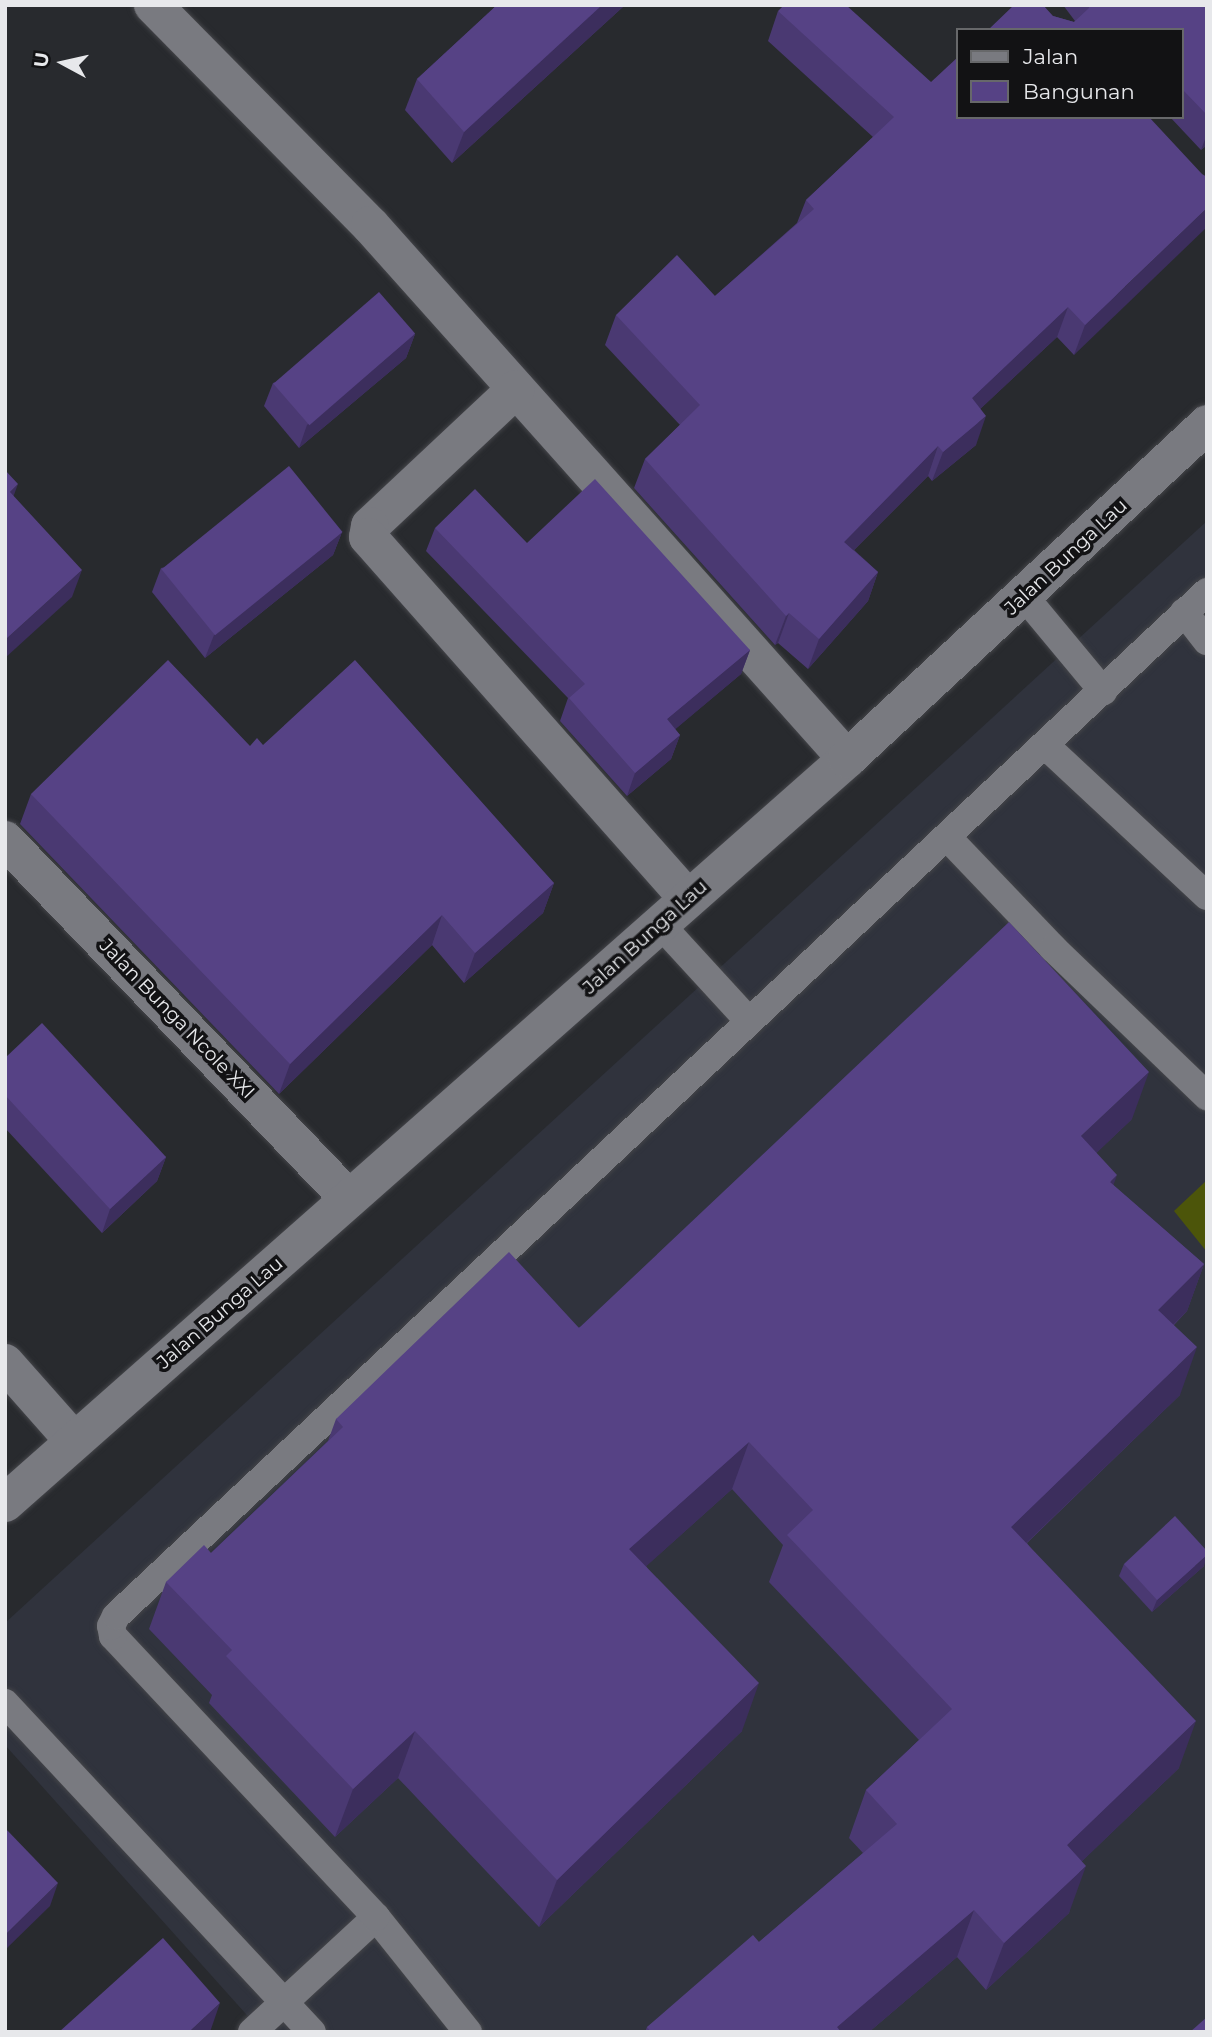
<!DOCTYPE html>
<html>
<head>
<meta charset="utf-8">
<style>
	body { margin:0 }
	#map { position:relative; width:1212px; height:2037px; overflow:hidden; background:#282a2e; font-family:Montserrat,sans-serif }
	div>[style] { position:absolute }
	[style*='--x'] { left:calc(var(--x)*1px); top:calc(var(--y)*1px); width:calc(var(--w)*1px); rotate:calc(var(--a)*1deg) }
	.built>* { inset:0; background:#30333d }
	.green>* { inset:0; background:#4c550a }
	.roads { filter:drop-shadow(0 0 2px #444549) drop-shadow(0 0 2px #444549) }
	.lane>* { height:28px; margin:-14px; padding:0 14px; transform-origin:14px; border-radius:14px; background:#797a80 }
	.street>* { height:38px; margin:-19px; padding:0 19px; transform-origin:19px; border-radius:19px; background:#797a80 }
	.wall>* { inset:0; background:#4a3972 }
	.shaded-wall>* { inset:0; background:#3c2e5d }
	.building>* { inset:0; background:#564285; transform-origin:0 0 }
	span { translate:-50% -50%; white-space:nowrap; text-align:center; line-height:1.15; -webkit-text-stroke:7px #121214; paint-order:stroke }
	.street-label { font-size:19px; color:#e7e8eb }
	.frame { position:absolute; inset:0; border:7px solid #e7e8eb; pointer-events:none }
	.legend { position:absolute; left:956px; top:28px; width:228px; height:91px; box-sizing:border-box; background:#121214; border:2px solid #67686a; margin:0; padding:9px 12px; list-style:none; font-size:21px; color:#e7e8eb }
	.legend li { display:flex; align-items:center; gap:14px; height:35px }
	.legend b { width:35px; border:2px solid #67686a }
	.north { position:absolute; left:28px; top:28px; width:70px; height:70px; -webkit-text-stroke:5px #121214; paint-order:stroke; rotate:278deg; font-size:19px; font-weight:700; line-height:28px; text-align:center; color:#e7e8eb }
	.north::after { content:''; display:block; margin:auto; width:24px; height:32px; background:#e7e8eb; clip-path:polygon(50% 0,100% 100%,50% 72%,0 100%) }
</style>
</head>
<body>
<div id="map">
	<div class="built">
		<div style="clip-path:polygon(1207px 521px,1207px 2032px,262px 2032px,5px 1745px,5px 1623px)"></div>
	</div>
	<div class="green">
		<div style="clip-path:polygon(1207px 1180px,1207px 1252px,1174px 1211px)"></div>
	</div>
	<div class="roads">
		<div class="lane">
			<div style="--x:1024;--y:596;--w:124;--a:50.3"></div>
			<div style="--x:1184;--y:612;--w:37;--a:52"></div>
			<div style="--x:1046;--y:746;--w:220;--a:43"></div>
			<div style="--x:947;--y:837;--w:153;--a:46.3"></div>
			<div style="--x:1053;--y:948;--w:214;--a:43.9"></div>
			<div style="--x:660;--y:924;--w:132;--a:47.5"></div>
			<div style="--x:5;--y:1703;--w:450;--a:47"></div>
			<div style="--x:252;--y:2032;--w:169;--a:-42.8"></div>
			<div style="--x:468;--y:2032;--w:147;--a:-128.7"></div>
			<div style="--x:376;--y:1917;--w:385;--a:-133.1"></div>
			<div style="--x:113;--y:1636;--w:10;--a:-101"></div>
			<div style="--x:111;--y:1626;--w:11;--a:-63"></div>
			<div style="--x:116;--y:1616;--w:1496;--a:-43.19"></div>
		</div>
		<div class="street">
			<div style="--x:153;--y:5;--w:309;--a:45.4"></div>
			<div style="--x:370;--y:225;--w:716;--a:48.23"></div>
			<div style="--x:516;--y:389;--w:200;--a:136.8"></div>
			<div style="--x:370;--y:526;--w:11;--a:100"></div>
			<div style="--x:368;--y:537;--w:483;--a:48.5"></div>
			<div style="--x:5;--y:840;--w:497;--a:46.2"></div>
			<div style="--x:5;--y:1363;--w:104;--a:48.5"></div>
			<div style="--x:5;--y:1503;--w:1124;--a:-41.46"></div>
			<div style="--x:847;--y:759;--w:492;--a:-42.9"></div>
		</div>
	</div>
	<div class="wall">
		<div style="clip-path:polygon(497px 5px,625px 5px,452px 163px,405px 110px,417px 79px)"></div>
		<div style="clip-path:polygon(1063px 5px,1207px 5px,1207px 145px,1201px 150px,1170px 117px,1182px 117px,1182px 30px,988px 30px,1053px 16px,1074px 22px,1075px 21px)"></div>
		<div style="clip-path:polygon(778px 11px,931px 82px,1202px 174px,1074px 355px,1057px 337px,980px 409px,976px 445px,932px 481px,928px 476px,854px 550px,878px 572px,868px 601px,808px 669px,778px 643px,775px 645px,634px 488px,645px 459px,680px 425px,605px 345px,616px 315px,715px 296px,797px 223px,806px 200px,873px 137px,768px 41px)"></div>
		<div style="clip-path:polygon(415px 334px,406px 358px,299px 448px,264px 406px,273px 383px)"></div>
		<div style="clip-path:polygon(435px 528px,527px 543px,750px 650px,741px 674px,675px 729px,680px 735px,671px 759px,627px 796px,560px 721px,568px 698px,426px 551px)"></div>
		<div style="clip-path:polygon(342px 532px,333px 555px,205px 658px,152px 592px,161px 568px)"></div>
		<div style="clip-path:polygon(263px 745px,554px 883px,543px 913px,464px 983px,432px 945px,279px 1094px,20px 824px,31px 794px,250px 746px)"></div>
		<div style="clip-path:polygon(5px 1058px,166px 1157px,157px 1181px,102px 1233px,5px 1128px)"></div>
		<div style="clip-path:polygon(1132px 1119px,1096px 1153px,1114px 1186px,1204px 1264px,1187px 1311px,1174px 1325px,1180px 1395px,1027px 1543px,1179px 1768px,1082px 1861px,1069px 1913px,986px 1990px,957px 1957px,869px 2032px,645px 2032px,647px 2027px,759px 1942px,863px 1853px,849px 1838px,866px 1790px,919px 1740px,769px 1582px,783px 1545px,732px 1489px,646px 1566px,742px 1731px,539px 1927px,398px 1778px,335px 1837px,209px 1703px,212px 1695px,149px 1629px,166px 1582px,211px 1553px,328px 1441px,336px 1419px)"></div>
		<div style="clip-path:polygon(1124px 1564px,1204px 1566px,1152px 1612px,1119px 1576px)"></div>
	</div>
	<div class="shaded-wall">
		<div style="clip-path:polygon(602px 5px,625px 5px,452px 163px,464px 132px)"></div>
		<div style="clip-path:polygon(1207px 134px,1207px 145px,1201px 150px)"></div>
		<div style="clip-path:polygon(1207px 208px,1207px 227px,1074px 355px,1085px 325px)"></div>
		<div style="clip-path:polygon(1068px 307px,1057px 337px,961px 427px,972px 398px)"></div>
		<div style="clip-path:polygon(415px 334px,406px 358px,299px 448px,307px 425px)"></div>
		<div style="clip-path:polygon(986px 416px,976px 445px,932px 481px,943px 452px)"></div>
		<div style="clip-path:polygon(938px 446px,928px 476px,833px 571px,844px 542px)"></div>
		<div style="clip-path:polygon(18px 484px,8px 511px,10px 492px)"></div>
		<div style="clip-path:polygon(342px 532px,333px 555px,205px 658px,214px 635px)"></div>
		<div style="clip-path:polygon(82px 570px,72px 597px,5px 658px,5px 640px)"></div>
		<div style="clip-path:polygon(878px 572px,868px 601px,808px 669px,819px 639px)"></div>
		<div style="clip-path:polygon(789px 613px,778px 643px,775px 645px,786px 616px)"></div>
		<div style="clip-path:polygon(750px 650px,741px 674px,659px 743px,667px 719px)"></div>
		<div style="clip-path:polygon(680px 735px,671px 759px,627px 796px,635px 773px)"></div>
		<div style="clip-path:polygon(554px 883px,543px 913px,464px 983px,475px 953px)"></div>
		<div style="clip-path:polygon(442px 915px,432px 945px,279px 1094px,290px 1064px)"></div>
		<div style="clip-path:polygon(1149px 1072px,1132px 1119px,1064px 1184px,1081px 1136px)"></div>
		<div style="clip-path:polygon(166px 1157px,157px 1181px,102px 1233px,110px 1209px)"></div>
		<div style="clip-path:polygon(1117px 1175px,1100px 1223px,1110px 1182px)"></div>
		<div style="clip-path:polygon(1204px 1264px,1187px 1311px,1141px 1357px,1158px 1310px)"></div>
		<div style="clip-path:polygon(1197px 1347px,1180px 1395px,994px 1574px,1011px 1527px)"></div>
		<div style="clip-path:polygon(749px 1442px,732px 1489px,612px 1597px,629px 1549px)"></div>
		<div style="clip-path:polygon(1207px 1555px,1204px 1566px,1152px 1612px,1157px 1600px)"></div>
		<div style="clip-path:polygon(759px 1683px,742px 1731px,539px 1927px,557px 1880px)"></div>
		<div style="clip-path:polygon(1196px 1721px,1179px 1768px,1050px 1892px,1067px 1845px)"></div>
		<div style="clip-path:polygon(415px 1731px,398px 1778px,335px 1837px,353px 1789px)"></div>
		<div style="clip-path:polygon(1086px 1866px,1069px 1913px,986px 1990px,1004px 1943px)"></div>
		<div style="clip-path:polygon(58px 1883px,50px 1906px,5px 1950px,5px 1935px)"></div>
		<div style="clip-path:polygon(974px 1910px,957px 1957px,869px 2032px,835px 2032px,837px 2027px)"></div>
		<div style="clip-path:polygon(220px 2003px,210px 2032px,189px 2032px)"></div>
	</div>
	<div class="building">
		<div style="clip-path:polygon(497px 5px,602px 5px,464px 132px,417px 79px)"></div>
		<div style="clip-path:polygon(784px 5px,846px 5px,931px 82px,958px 57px,958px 117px,1149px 117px,1202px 174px,1207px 177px,1207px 208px,1085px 325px,1068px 307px,972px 398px,986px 416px,943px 452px,938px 446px,844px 542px,878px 572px,819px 639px,789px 613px,786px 616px,645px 459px,700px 405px,616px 315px,677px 255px,715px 296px,814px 209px,806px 200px,894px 117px,778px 11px)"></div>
		<div style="clip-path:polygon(1014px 5px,1043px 5px,1053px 16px,1074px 22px,1089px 8px,1089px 5px,1207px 5px,1207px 115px,1182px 89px,1182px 30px,988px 30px)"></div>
		<div style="left:379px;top:292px;width:55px;height:140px;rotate:49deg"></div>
		<div style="left:289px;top:466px;width:85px;height:164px;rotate:51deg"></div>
		<div style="clip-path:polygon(5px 470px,18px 484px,10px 492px,82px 570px,5px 640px)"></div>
		<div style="clip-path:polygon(595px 479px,750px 650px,667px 719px,680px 735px,635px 773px,569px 698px,585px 684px,435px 528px,475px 489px,527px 543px)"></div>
		<div style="clip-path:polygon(168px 660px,250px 746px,257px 738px,263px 745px,355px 660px,554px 883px,475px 953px,442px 915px,290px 1064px,31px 794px)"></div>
		<div style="clip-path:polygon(1009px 922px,1149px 1072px,1081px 1136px,1117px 1175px,1110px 1182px,1204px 1264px,1158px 1310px,1197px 1347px,1011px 1527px,1196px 1721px,1067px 1845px,1086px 1866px,1004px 1943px,974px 1910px,837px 2027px,841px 2032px,651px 2032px,647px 2027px,753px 1935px,759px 1942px,897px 1824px,866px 1790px,952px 1709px,787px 1535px,813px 1510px,749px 1442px,629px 1549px,759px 1683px,557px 1880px,415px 1731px,353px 1789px,226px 1656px,232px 1650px,166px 1582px,204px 1545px,211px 1553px,343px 1427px,336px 1419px,509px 1252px,579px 1328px)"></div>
		<div style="clip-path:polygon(42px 1023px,166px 1157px,110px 1209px,5px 1095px,5px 1058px)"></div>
		<div style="clip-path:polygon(1175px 1516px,1207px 1551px,1207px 1555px,1157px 1600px,1124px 1564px)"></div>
		<div style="clip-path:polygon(5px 1828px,58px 1883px,5px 1935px)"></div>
		<div style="clip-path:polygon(163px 1938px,220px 2003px,189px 2032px,59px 2032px)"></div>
		<div style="clip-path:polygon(1207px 2017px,1207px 2032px,1190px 2032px)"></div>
	</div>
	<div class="street-label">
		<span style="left:1066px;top:557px;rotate:-43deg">Jalan Bunga Lau</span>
		<span style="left:645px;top:937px;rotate:-42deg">Jalan Bunga Lau</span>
		<span style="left:177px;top:1019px;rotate:46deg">Jalan Bunga Ncole XXI</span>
		<span style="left:220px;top:1313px;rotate:-41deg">Jalan Bunga Lau</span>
	</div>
	<div class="frame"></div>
	<ul class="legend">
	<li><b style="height:9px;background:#797a80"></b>Jalan</li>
	<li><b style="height:19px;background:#564285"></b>Bangunan</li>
	</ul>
	<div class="north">U</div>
</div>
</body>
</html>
